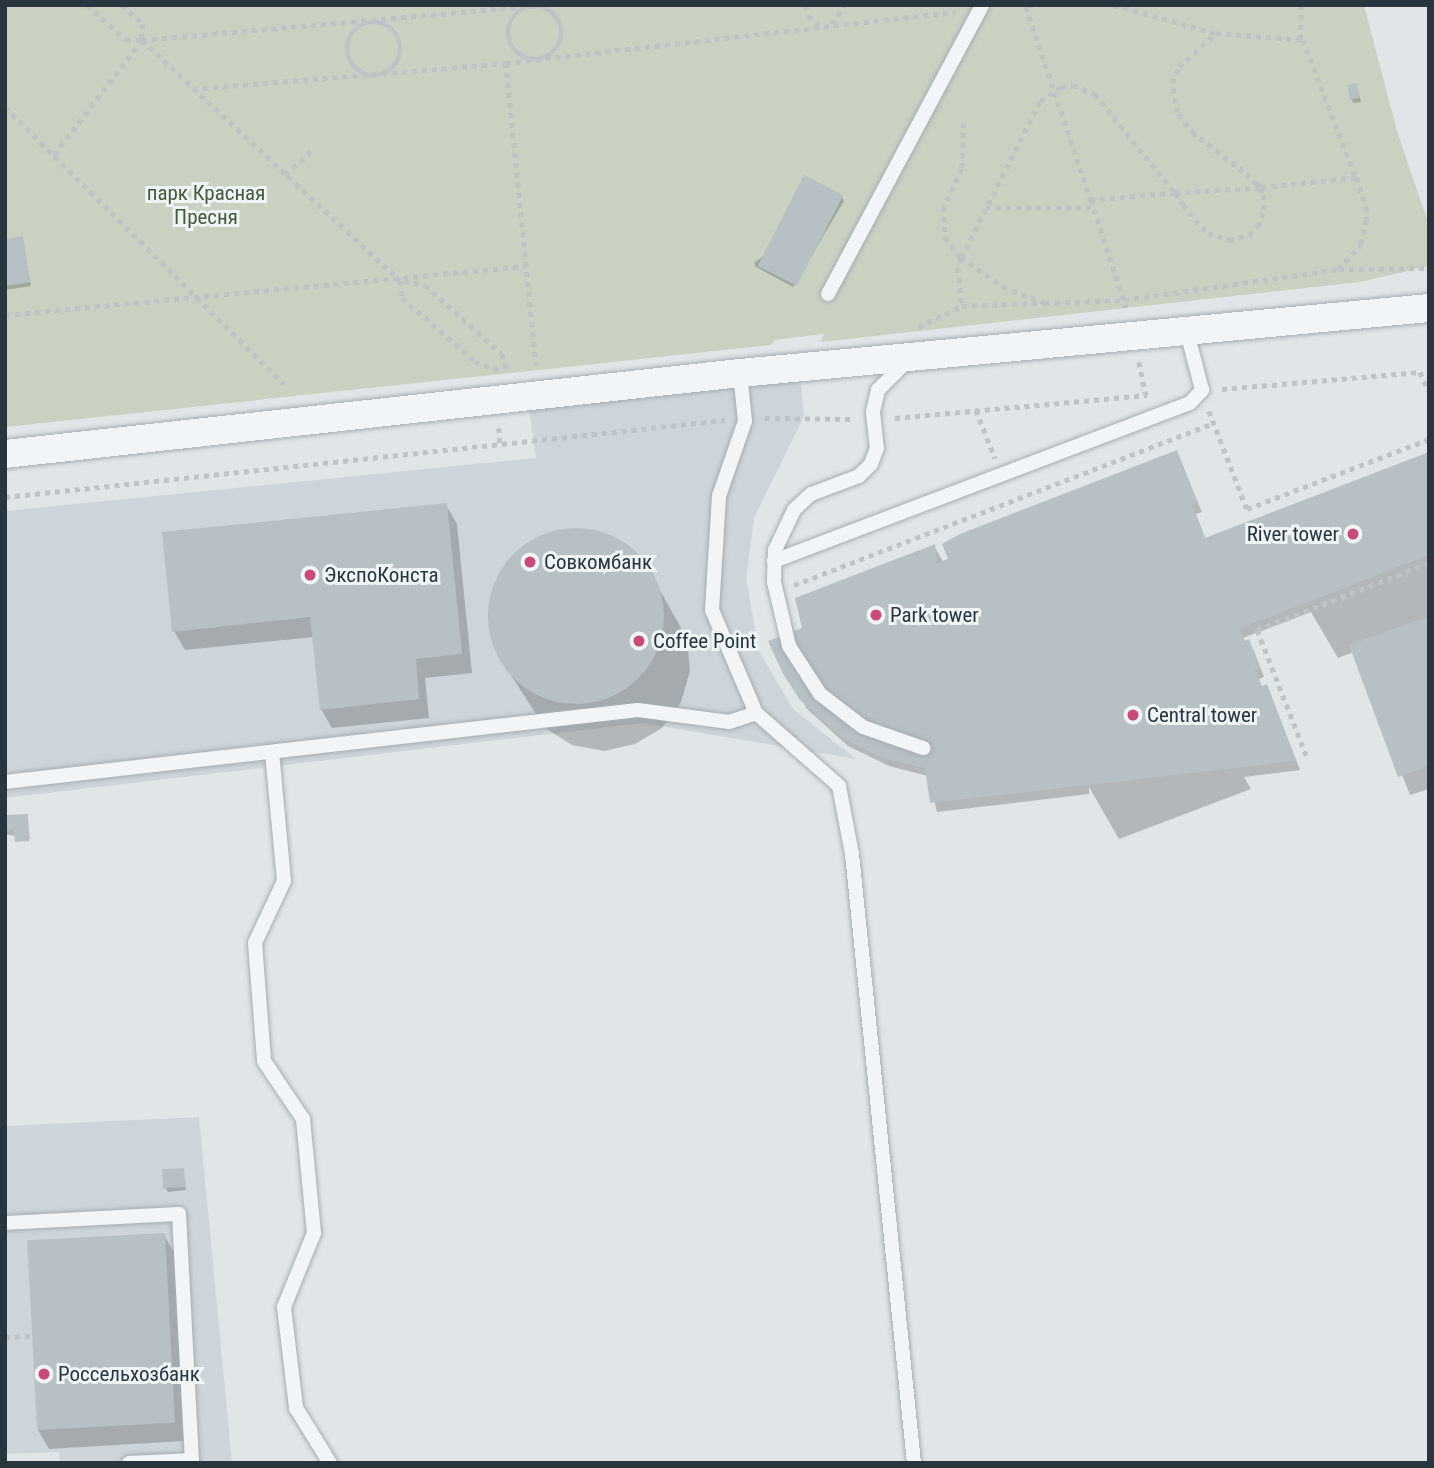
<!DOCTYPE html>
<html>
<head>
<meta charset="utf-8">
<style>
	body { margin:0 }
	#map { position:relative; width:1434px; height:1468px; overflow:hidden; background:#e0e5e8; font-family:"Roboto Condensed",sans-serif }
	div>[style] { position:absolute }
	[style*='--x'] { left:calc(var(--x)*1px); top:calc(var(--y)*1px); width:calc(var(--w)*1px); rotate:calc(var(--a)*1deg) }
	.built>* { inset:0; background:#ced5da }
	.green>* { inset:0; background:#c9d2c1 }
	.shadow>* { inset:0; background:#0003 }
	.building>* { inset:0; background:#b7c0c5; transform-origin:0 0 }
	.round { border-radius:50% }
	.path>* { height:4.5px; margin-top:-2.25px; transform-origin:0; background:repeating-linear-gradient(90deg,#bec3c7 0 5px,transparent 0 10px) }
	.path>.ring { margin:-2.25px; padding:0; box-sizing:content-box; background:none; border:4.5px solid #bec3c7; border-radius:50% }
	.roads { filter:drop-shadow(0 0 2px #a5adb2) drop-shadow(0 0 2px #a5adb2) }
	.lane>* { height:14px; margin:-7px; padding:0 7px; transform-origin:7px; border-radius:7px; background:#f2f5f7 }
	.street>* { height:28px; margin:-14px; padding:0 14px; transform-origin:14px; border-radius:14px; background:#f2f5f7 }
	.dots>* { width:19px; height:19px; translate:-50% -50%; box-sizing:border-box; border:4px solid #eff4f6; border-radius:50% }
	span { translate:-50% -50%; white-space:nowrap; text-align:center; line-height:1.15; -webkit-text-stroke:6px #eff4f6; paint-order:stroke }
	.park-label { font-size:21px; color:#465a37 }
	.poi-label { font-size:21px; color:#29363f }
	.right { translate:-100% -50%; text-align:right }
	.left { translate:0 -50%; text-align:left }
	.frame { position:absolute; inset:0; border:7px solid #29363f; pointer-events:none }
</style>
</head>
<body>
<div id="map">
	<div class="built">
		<div style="clip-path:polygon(800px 377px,804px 416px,754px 518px,746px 578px,759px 651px,793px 709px,856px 759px,642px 723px,5px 798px,5px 511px,536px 458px,528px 402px)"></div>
		<div style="clip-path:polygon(199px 1117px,232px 1463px,60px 1463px,59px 1452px,6px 1454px,5px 1126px)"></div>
	</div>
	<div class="green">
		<div style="clip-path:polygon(5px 5px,1364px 5px,1397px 131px,1429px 225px,1429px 266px,1360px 282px,821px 342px,824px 334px,797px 337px,775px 340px,771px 345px,5px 427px)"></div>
	</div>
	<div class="shadow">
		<div style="clip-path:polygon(1356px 85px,1361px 102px,1354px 103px,1351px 99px)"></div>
		<div style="clip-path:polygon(842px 197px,844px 201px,793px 287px,756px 267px,754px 263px)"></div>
		<div style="clip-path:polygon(22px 238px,31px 286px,5px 290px,5px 241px)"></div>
		<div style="clip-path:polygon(1176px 452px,1202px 512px,1196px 514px,1206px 540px,1429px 453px,1429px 789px,1410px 795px,1354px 652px,1338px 658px,1311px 612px,1243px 638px,1254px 651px,1264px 677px,1259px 679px,1262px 688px,1271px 695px,1300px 770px,1244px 777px,1251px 789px,1119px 839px,1089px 787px,1089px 794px,937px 812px,928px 776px,889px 766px,848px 746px,807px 709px,770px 642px,804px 629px,934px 546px,944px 563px)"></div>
		<div style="clip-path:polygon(446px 505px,457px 524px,472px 673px,425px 678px,429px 718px,332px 728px,321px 709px,314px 637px,185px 650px,174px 631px)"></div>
		<div style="clip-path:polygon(592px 530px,621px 542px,645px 563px,687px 639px,690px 671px,681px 702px,662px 728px,635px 744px,604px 751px,572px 745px,545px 728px,498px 655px,490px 624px,492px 593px,507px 564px,530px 542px,560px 531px)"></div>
		<div style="clip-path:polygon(27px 816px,30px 839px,5px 834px,5px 817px)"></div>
		<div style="clip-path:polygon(183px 1170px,186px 1190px,168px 1192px,165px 1188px)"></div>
		<div style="clip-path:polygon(164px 1235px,175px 1254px,185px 1441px,49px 1449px,38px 1430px)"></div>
	</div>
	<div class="building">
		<div style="left:1357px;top:83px;width:15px;height:10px;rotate:79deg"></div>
		<div style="left:804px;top:175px;width:44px;height:102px;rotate:27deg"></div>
		<div style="clip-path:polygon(23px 236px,30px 282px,5px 286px,5px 239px)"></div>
		<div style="clip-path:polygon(1177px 450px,1198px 503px,1192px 505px,1205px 538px,1429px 452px,1429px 555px,1239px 629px,1245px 641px,1249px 639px,1260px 668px,1255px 669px,1258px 678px,1262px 686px,1267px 684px,1296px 761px,930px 803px,925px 768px,882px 758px,841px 737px,800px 700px,783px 674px,768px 641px,802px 628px,795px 598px,935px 544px,937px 563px,948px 559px,942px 544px,960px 534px)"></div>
		<div style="clip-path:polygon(447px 503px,462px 654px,416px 659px,419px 699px,320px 710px,310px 617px,172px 632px,162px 532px)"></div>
		<div class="round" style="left:488px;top:528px;width:176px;height:176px"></div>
		<div style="clip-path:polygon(1429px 616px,1429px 766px,1398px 777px,1349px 645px)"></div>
		<div style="clip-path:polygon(28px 814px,29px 841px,15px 842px,14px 830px,5px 830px,5px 815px)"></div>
		<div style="left:184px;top:1168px;width:19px;height:22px;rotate:87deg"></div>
		<div style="left:165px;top:1233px;width:190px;height:138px;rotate:87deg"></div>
	</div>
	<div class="path">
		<div style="--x:87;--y:5;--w:52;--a:41.9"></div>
		<div style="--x:126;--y:40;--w:16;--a:0"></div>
		<div style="--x:142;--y:40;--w:399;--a:-5"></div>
		<div style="--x:122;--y:5;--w:28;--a:42"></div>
		<div style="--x:143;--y:24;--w:16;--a:94"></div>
		<div style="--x:142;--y:40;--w:353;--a:43"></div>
		<div style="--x:400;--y:281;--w:17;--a:83"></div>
		<div style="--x:402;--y:298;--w:96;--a:40.8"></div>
		<div style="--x:475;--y:361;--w:28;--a:21"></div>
		<div style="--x:806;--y:5;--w:11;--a:80"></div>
		<div style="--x:808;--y:16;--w:15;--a:37"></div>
		<div style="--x:1034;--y:5;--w:8;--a:166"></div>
		<div style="--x:1026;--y:7;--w:204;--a:71.4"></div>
		<div style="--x:1114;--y:5;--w:105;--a:15.5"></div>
		<div class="ring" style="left:508px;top:6px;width:49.5px;height:49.5px"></div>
		<div class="ring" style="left:347px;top:22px;width:49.5px;height:49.5px"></div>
		<div style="--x:832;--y:24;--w:22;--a:-58"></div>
		<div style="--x:1300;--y:40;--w:35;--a:-88"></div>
		<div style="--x:506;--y:63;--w:304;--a:84.3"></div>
		<div style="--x:193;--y:89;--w:314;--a:-4.7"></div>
		<div style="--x:506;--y:63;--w:452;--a:-6.5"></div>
		<div style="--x:5;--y:107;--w:393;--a:44.8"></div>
		<div style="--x:964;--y:123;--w:46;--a:92.5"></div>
		<div style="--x:962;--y:169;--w:42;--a:115.3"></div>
		<div style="--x:944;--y:207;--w:30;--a:88"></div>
		<div style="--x:945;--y:237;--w:26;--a:53"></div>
		<div style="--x:961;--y:258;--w:176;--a:-63.3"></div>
		<div style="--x:1040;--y:101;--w:25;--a:-34"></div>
		<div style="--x:1061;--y:87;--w:12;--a:-9"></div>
		<div style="--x:1073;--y:85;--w:24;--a:22"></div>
		<div style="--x:1095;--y:94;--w:127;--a:51.1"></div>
		<div style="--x:1175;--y:193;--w:14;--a:54"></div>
		<div style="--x:1183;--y:204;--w:20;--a:53"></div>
		<div style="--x:1195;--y:220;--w:18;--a:45"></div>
		<div style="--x:1208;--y:233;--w:22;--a:18"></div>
		<div style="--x:1229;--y:240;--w:21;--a:-14"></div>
		<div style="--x:1249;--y:235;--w:12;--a:-42"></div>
		<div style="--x:1258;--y:227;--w:18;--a:-71"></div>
		<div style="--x:1264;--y:210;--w:17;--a:-93"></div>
		<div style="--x:1263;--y:193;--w:6;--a:-121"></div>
		<div style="--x:1260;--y:188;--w:5;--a:-127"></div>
		<div style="--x:1257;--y:184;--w:18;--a:-139"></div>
		<div style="--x:1243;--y:172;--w:62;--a:-142.2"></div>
		<div style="--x:1194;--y:134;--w:27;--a:-129"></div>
		<div style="--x:1177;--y:113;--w:30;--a:-99"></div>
		<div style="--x:1172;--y:83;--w:17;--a:-66"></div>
		<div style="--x:1179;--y:67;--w:50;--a:-42.6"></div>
		<div style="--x:1216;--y:33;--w:87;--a:4.6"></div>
		<div style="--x:1303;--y:40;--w:148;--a:69"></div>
		<div style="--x:1356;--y:178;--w:97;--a:174.1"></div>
		<div style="--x:1260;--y:188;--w:85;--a:176.6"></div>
		<div style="--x:1175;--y:193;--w:84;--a:175.2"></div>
		<div style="--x:1091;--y:200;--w:113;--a:71.9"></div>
		<div style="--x:54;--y:155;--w:145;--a:-52.6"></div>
		<div style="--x:285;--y:175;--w:40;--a:-42"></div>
		<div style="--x:986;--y:208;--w:107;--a:0"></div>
		<div style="--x:1339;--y:269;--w:90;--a:-0.6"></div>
		<div style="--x:404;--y:281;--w:21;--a:11"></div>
		<div style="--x:425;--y:285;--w:103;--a:41.9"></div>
		<div style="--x:502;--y:354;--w:18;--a:74"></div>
		<div style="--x:1045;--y:303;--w:41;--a:-160.3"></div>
		<div style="--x:1006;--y:289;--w:55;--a:-145.4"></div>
		<div style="--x:961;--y:258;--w:10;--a:107"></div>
		<div style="--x:958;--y:268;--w:38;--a:84"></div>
		<div style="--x:962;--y:306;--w:83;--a:-2.1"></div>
		<div style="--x:1045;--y:303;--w:79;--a:-2.2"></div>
		<div style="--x:1124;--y:300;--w:216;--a:-8.2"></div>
		<div style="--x:1338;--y:269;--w:34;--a:-47"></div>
		<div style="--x:1361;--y:244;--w:23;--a:-77"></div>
		<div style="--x:1366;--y:222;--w:11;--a:-85"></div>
		<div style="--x:1367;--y:211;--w:35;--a:-108"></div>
		<div style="--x:5;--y:315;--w:522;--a:-5.38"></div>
		<div style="--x:918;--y:327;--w:49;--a:-25.5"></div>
		<div style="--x:1139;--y:362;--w:34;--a:78"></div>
		<div style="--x:1222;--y:389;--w:199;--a:-4.9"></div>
		<div style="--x:1420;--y:372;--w:21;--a:65"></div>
		<div style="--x:976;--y:410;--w:52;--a:68.4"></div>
		<div style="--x:1209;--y:411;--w:105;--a:68.8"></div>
		<div style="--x:1247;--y:509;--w:195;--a:-21"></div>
		<div style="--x:765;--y:418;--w:89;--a:0.6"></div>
		<div style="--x:895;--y:418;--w:253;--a:-5.2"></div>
		<div style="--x:499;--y:428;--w:16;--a:86"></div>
		<div style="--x:5;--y:497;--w:724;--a:-6.1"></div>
		<div style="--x:794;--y:585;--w:450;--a:-21.1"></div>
		<div style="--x:1306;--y:756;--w:135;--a:-111.3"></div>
		<div style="--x:1257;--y:630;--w:185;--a:-21.3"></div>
		<div style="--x:5;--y:1337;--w:27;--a:-2"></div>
	</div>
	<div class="roads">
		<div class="lane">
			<div style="--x:828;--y:294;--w:327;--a:-61.9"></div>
			<div style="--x:906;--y:362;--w:40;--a:135"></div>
			<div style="--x:878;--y:390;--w:23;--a:103"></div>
			<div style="--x:873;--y:412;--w:36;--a:84"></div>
			<div style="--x:877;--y:448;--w:17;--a:111"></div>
			<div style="--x:871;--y:464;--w:17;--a:135"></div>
			<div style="--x:859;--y:476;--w:51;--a:159.4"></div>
			<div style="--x:811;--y:494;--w:23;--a:137"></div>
			<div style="--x:794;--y:510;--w:44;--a:115.4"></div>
			<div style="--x:775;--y:550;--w:32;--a:92"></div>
			<div style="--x:774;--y:582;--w:66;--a:76.8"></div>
			<div style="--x:789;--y:646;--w:57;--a:57.1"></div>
			<div style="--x:820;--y:694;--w:54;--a:37.5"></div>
			<div style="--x:863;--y:727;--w:64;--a:19.3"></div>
			<div style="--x:740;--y:373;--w:48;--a:84.1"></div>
			<div style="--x:745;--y:421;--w:79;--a:109.1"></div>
			<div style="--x:719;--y:496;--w:114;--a:93.5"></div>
			<div style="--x:712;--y:610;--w:112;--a:66.9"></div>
			<div style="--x:756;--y:713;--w:111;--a:41.3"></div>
			<div style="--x:839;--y:786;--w:69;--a:79.2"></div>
			<div style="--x:852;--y:854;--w:612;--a:84.19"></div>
			<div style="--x:774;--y:561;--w:445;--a:-20.8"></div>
			<div style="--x:1190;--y:403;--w:18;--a:-47"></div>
			<div style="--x:1202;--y:390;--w:60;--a:-104.5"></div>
			<div style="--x:272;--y:752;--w:130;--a:84.7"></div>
			<div style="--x:284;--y:881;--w:68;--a:115.1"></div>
			<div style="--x:255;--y:943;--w:118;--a:85.6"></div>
			<div style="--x:264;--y:1061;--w:70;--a:56.1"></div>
			<div style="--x:303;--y:1119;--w:115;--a:84.5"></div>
			<div style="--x:314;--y:1233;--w:80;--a:112.1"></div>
			<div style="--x:284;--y:1307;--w:102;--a:83.2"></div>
			<div style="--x:296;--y:1408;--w:65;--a:58.3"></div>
			<div style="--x:5;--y:782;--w:637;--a:-6.49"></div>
			<div style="--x:638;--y:710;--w:92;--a:7.5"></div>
			<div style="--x:729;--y:722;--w:28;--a:-18"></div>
			<div style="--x:5;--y:1223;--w:174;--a:-3"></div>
			<div style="--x:179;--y:1214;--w:246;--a:87"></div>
			<div style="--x:192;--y:1460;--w:63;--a:177.3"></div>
		</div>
		<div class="street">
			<div style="--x:5;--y:454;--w:739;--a:-6.29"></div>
			<div style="--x:740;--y:373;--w:692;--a:-5.39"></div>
		</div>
	</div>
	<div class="dots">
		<div style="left:1353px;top:534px;background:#c84a7b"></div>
		<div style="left:530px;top:562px;background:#c84a7b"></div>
		<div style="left:310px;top:575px;background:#c84a7b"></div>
		<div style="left:876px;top:615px;background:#c84a7b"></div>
		<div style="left:639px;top:641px;background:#c84a7b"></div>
		<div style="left:1133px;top:715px;background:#c84a7b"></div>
		<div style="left:44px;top:1374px;background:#c84a7b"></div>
	</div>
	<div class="park-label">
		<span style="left:206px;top:205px">парк Красная<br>Пресня</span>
	</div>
	<div class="poi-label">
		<span class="right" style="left:1339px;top:534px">River tower</span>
		<span class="left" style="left:544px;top:562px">Совкомбанк</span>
		<span class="left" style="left:324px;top:575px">ЭкспоКонста</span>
		<span class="left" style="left:890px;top:615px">Park tower</span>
		<span class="left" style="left:653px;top:641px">Coffee Point</span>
		<span class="left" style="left:1147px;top:715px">Central tower</span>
		<span class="left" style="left:58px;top:1374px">Россельхозбанк</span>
	</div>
	<div class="frame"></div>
</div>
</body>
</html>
